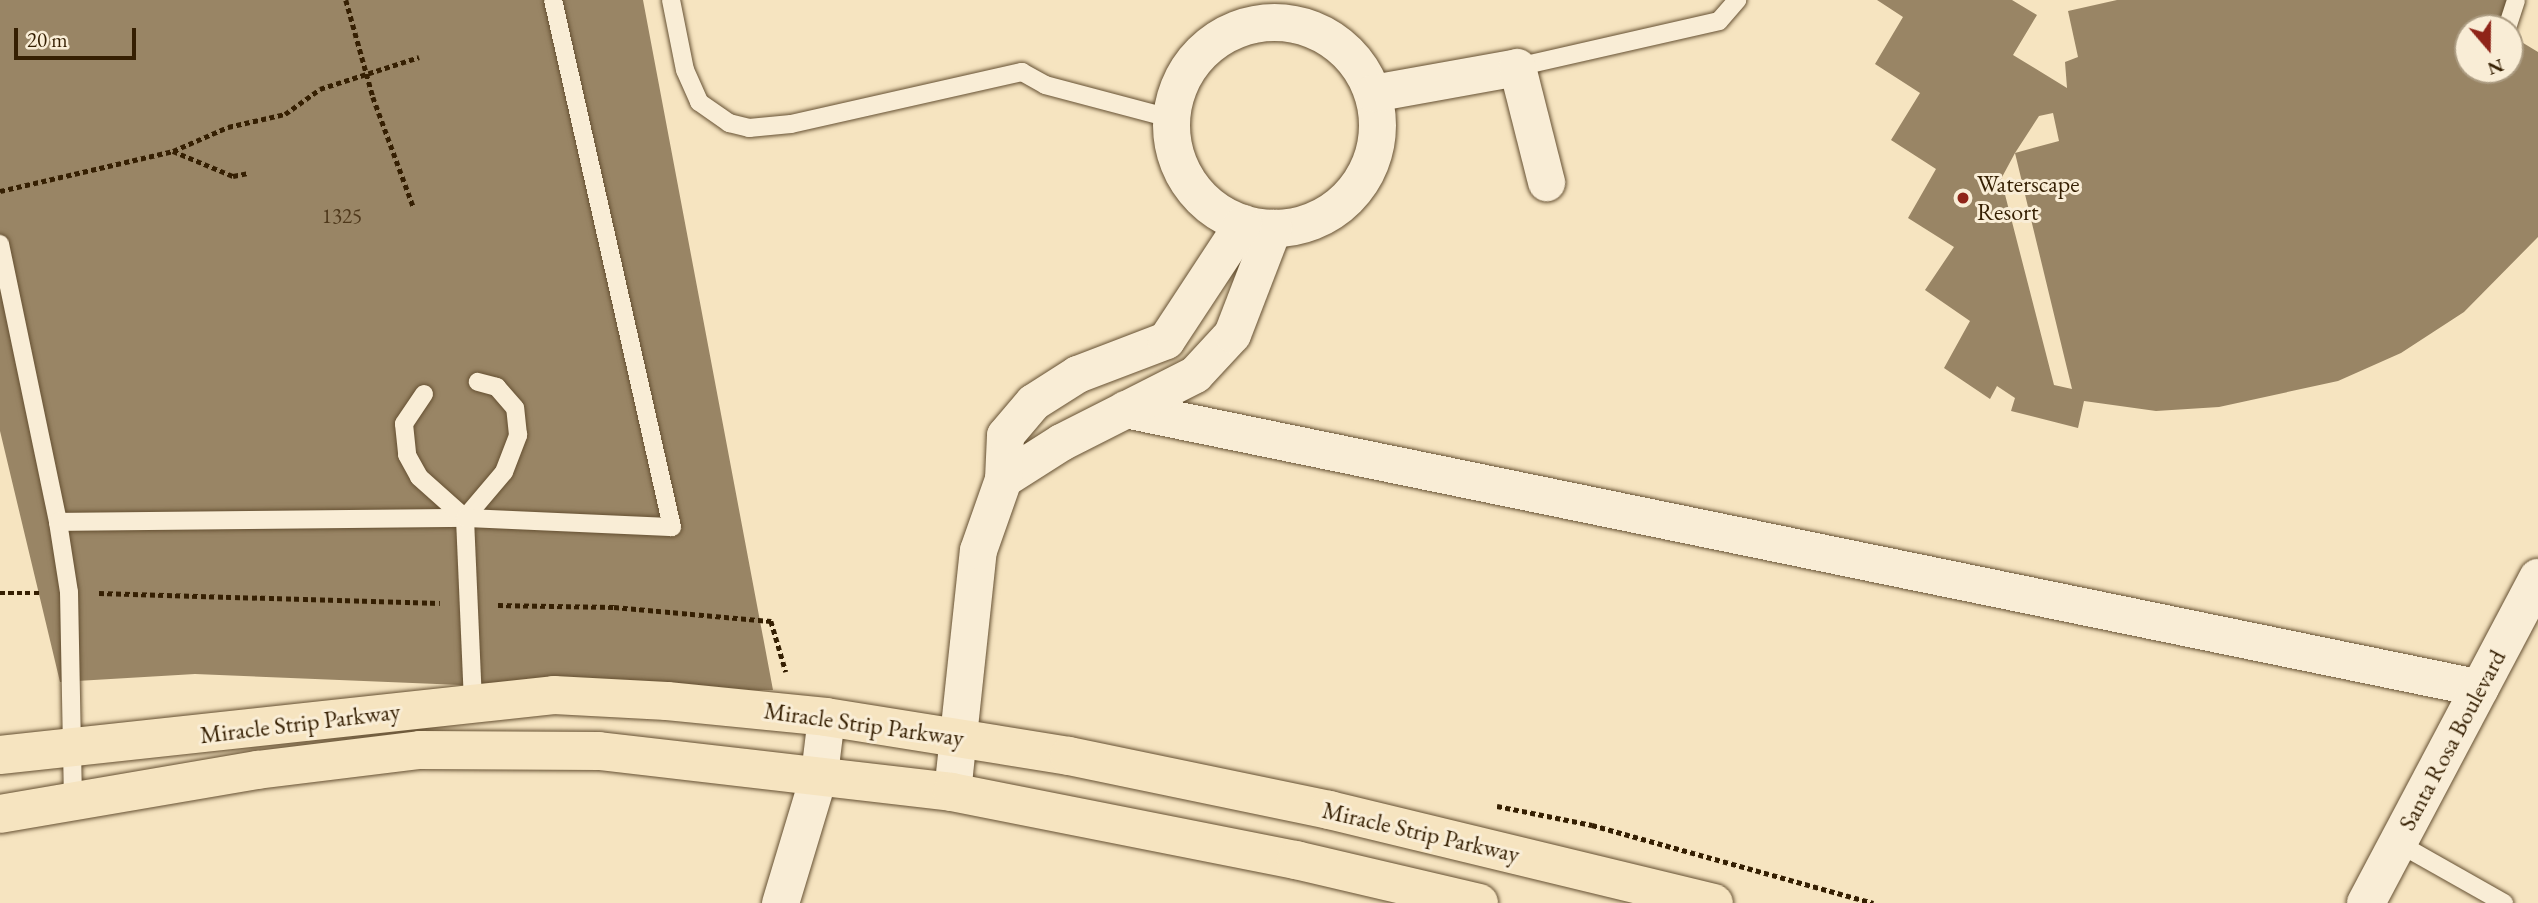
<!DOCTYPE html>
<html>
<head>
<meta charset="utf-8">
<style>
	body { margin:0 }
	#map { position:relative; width:2538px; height:903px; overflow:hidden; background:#f6e4c0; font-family:"EB Garamond",serif }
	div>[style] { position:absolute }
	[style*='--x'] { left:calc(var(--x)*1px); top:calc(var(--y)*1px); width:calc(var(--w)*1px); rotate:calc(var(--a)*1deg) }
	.building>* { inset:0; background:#998565 }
	.path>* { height:4.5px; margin-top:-2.25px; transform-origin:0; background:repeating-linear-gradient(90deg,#351f02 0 5px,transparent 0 8.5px) }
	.roads { filter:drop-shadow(0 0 2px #655032) drop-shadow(0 0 2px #655032) }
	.lane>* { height:18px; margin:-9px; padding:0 9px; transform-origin:9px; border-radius:9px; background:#f9edd6 }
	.street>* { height:37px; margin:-18.5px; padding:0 18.5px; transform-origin:18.5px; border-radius:18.5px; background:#f9edd6 }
	.street>.ring { margin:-18.5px; padding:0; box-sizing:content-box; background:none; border:37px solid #f9edd6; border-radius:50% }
	.secondary>* { height:38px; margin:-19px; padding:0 19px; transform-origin:19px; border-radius:19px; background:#f9edd6 }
	.highway>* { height:38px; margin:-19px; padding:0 19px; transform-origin:19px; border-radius:19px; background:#f6e4c0 }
	.dots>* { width:19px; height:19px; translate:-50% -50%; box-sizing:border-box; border:4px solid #f9edd6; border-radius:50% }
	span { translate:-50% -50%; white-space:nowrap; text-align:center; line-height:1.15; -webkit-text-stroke:6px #f9edd6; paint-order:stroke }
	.number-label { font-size:21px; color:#4e381b }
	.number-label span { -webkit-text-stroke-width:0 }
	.poi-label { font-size:24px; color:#351f02 }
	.left { translate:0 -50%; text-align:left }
	.street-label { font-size:24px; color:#351f02 }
	.north { position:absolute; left:2454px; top:14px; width:70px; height:70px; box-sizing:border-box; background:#f9edd6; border:2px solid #ab9b81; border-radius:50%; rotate:160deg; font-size:19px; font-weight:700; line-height:28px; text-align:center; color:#351f02 }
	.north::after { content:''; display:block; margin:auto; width:24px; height:32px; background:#8f2418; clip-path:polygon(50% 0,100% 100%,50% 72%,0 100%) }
	.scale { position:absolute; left:14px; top:28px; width:122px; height:32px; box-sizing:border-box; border:4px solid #351f02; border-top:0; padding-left:9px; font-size:21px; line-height:24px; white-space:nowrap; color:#351f02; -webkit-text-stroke:5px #f9edd6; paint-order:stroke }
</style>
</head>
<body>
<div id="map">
	<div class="building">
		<div style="clip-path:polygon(0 0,643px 0,773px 690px,659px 693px,195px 674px,60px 682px,0 431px)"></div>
		<div style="clip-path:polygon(evenodd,1877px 0,2012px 0,2037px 15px,2013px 55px,2067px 88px,2065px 62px,2078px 57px,2068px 11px,2117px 0,2511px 0,2498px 28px,2468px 28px,2468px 70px,2510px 70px,2510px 35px,2538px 52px,2538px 237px,2464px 312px,2401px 353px,2338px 381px,2219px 407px,2156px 411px,2084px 401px,2078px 428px,2011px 411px,2015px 398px,1997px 386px,1990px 399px,1944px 368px,1970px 321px,1925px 290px,1954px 247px,1908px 218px,1936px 169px,1891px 140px,1920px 93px,1875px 64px,1903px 17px,1877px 0,2053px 113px,2059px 141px,2015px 153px,2039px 116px,2053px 113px,1877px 0,2015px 153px,2072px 389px,2054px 385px,2001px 179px,2015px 153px)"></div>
	</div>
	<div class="path">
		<div style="--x:346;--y:0;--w:101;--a:74.4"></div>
		<div style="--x:373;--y:97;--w:116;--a:69.8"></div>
		<div style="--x:173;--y:151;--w:65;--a:22.6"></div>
		<div style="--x:233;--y:176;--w:15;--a:-11"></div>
		<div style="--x:0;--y:191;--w:178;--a:-13"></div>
		<div style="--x:173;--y:151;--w:60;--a:-23.6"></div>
		<div style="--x:228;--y:127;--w:58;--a:-12.8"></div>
		<div style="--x:285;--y:114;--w:43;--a:-35.5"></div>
		<div style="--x:320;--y:89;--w:104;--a:-17.9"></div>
		<div style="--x:0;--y:593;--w:41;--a:0"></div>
		<div style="--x:99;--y:593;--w:341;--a:1.7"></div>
		<div style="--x:498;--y:605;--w:116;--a:1"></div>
		<div style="--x:614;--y:607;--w:158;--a:5.1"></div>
		<div style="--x:771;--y:621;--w:53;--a:73.6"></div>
		<div style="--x:1497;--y:806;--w:97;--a:11.3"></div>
		<div style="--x:1592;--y:825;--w:292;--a:15.5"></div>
	</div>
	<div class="roads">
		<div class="lane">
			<div style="--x:671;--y:0;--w:71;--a:78.7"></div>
			<div style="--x:685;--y:70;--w:35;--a:66"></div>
			<div style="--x:699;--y:102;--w:37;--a:35"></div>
			<div style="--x:729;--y:123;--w:21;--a:14"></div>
			<div style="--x:749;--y:128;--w:42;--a:-5.4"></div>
			<div style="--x:791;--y:124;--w:237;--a:-12.7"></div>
			<div style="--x:1022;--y:72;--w:26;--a:29"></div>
			<div style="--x:1045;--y:85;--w:129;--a:14.8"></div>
			<div style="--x:2507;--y:28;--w:29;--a:-72"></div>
			<div style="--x:1517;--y:67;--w:207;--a:-12.8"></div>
			<div style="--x:1719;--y:21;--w:28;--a:-49"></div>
			<div style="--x:0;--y:244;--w:284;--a:78.2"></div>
			<div style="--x:58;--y:522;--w:407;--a:-0.6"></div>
			<div style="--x:465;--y:518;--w:60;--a:-49.7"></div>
			<div style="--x:504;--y:472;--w:40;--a:-69"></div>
			<div style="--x:518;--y:435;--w:27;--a:-96"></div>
			<div style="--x:515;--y:408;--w:28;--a:-131"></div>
			<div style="--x:497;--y:387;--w:20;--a:-165"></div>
			<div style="--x:424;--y:394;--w:36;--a:124"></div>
			<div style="--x:404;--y:424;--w:31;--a:84"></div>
			<div style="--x:407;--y:455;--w:25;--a:61"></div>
			<div style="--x:419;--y:477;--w:62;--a:41.7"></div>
			<div style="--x:58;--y:522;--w:71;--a:81.1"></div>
			<div style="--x:69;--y:592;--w:207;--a:88.9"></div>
			<div style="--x:473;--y:702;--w:184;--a:-92.5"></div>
			<div style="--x:465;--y:518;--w:207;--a:2.5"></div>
			<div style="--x:672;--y:527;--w:540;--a:-102.72"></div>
			<div style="--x:2398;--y:843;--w:122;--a:29.5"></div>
		</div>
		<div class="street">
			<div class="ring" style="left:1171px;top:22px;width:169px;height:169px"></div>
			<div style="--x:1373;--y:93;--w:146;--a:-10.2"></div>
			<div style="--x:1517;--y:67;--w:119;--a:75.8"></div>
			<div style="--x:1125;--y:409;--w:1383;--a:11.63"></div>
			<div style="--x:1003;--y:479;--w:69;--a:-32.5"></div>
			<div style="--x:1061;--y:442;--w:150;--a:-26.9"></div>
			<div style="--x:1195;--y:374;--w:54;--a:-47.2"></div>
			<div style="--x:1232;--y:334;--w:114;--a:-68.9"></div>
			<div style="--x:952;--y:792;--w:243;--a:-83.9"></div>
			<div style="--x:978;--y:550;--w:75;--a:-70.6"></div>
			<div style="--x:1003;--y:479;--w:44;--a:-87.4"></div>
			<div style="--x:1005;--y:435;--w:43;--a:-49.7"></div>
			<div style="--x:1033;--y:402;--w:52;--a:-32.5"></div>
			<div style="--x:1077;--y:374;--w:95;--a:-20.9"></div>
			<div style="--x:1166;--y:340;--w:140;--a:-56.7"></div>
			<div style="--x:780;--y:903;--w:135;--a:-73.2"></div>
			<div style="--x:819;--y:774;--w:57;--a:-83"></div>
		</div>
		<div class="secondary">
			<div style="--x:2366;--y:903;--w:368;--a:-62.1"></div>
		</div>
		<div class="highway">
			<div style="--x:0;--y:755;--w:557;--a:-6.18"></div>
			<div style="--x:554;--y:695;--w:113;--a:3"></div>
			<div style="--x:667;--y:701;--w:160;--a:5.7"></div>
			<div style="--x:826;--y:717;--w:246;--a:9.1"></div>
			<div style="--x:1069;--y:756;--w:266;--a:11.7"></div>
			<div style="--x:1329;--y:810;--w:396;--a:13.6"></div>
			<div style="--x:0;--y:814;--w:261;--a:-9.7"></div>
			<div style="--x:257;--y:770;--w:164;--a:-7"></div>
			<div style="--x:420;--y:750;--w:179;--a:0.3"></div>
			<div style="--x:599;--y:751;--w:355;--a:6.6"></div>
			<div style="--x:952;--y:792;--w:351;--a:11.2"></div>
			<div style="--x:1296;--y:860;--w:188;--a:13.2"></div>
		</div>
	</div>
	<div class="dots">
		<div style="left:1963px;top:198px;background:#8f2418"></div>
	</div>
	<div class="number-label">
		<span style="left:342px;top:216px">1325</span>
	</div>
	<div class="poi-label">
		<span class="left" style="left:1977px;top:198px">Waterscape<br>Resort</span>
	</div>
	<div class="street-label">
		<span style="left:300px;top:723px;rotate:-7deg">Miracle Strip Parkway</span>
		<span style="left:864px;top:724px;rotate:8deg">Miracle Strip Parkway</span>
		<span style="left:2452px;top:740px;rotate:-62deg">Santa Rosa Boulevard</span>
		<span style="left:1421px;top:832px;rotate:13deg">Miracle Strip Parkway</span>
	</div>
	<div class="north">N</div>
	<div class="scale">20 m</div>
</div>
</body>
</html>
